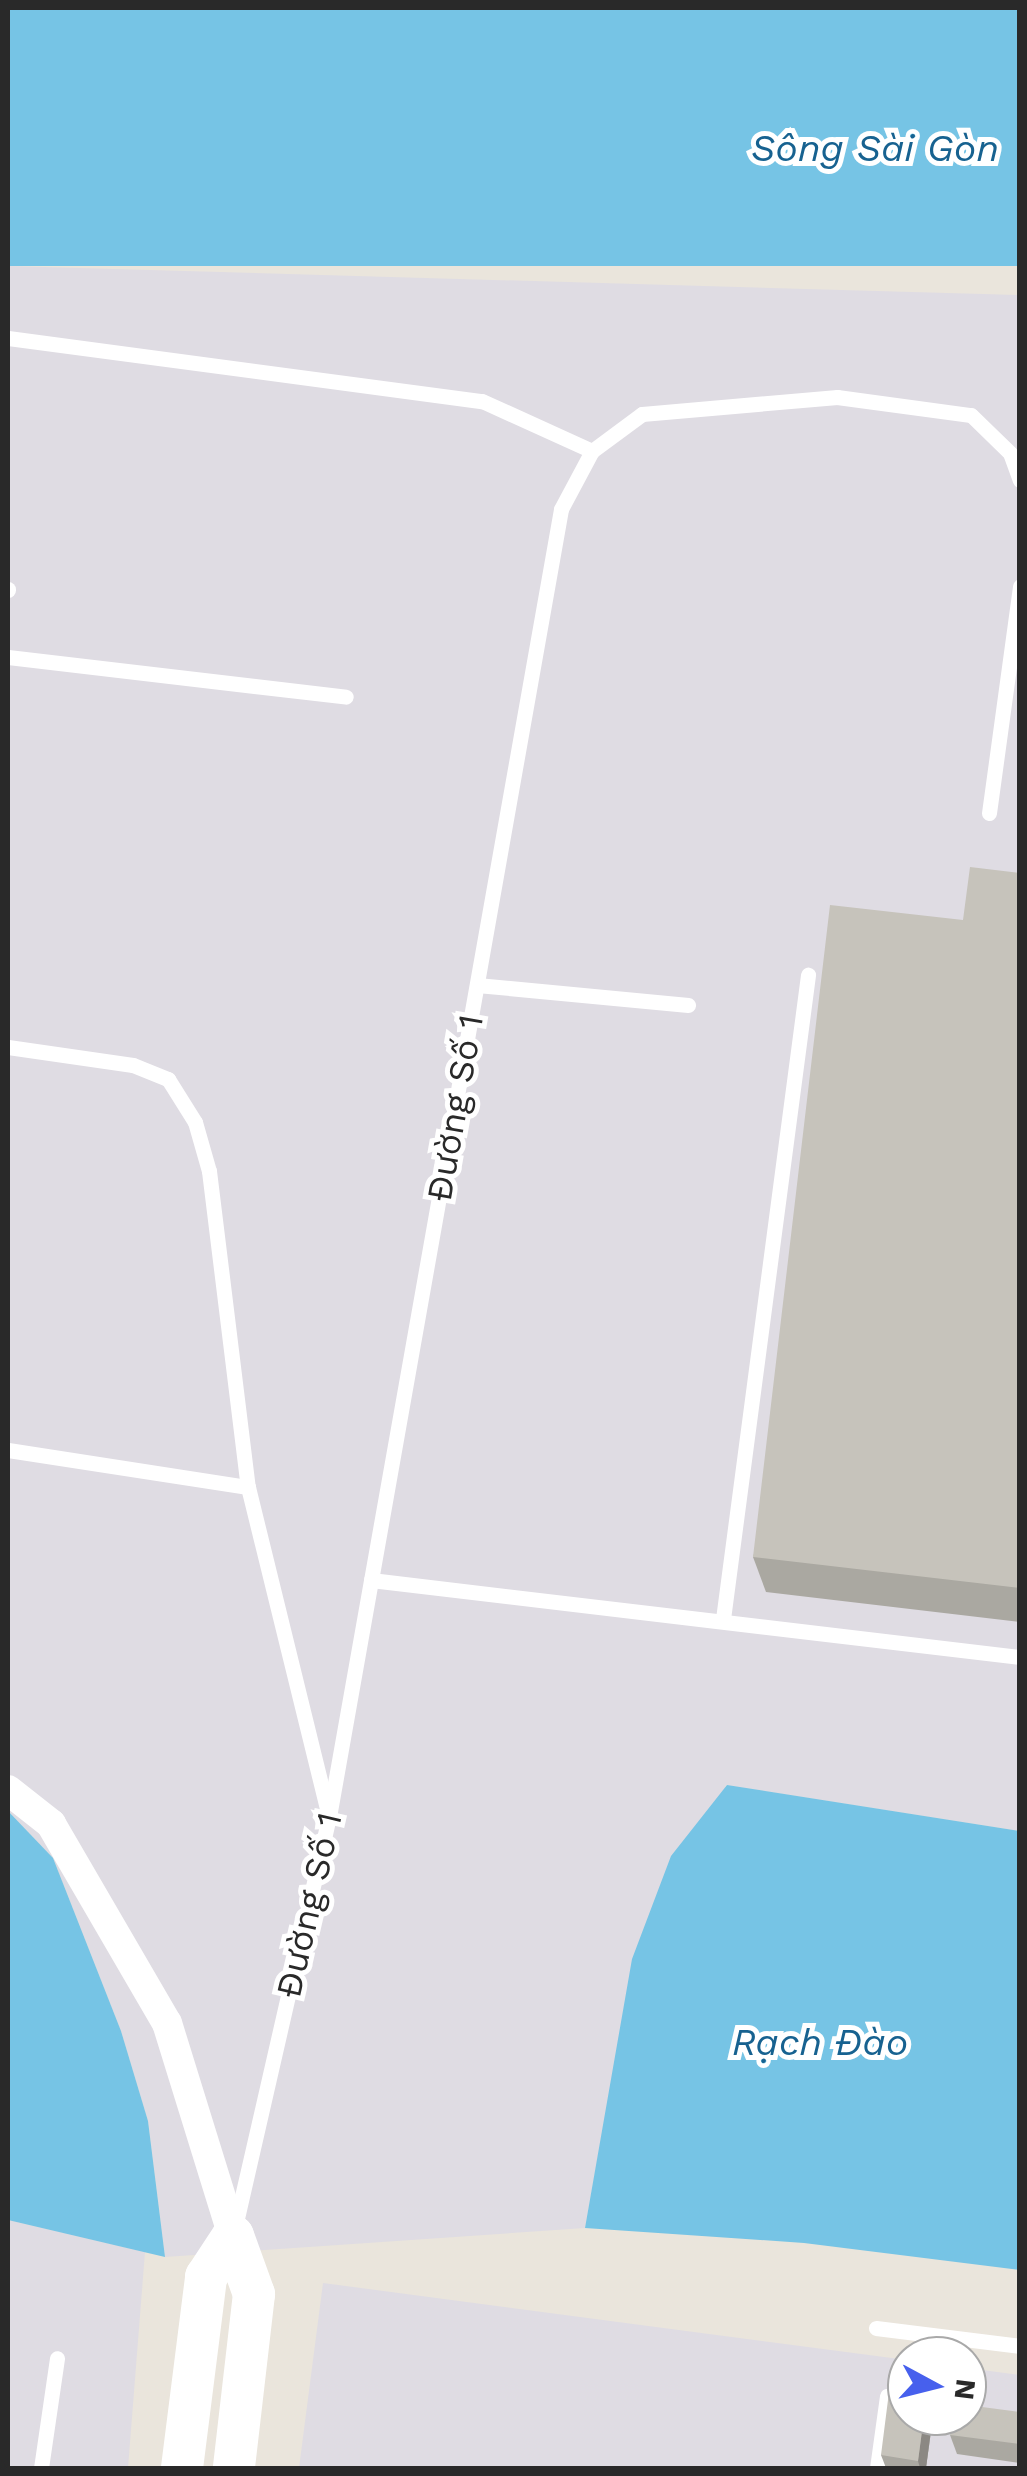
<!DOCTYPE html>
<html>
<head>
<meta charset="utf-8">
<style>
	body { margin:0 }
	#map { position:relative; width:1027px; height:2476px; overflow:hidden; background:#eae5dc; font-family:"Work Sans",sans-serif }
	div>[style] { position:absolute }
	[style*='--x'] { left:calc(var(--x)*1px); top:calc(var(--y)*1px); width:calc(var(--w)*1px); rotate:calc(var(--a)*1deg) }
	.industrial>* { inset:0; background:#dfdce3 }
	.water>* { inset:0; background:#76c4e5; transform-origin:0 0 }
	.service>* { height:15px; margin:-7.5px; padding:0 7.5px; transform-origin:7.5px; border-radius:7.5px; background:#fff }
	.minor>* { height:30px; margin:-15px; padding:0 15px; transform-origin:15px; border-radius:15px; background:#fff }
	.secondary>* { height:42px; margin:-21px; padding:0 21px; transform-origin:21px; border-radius:21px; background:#fff }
	.wall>* { inset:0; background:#aaa8a1 }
	.shaded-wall>* { inset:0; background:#8b8883 }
	.building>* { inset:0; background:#c6c3bb }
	span { translate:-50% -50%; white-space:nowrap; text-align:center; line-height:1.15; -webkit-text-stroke:10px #fff; paint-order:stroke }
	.street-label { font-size:35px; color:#292929 }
	.water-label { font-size:38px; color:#176290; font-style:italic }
	.frame { position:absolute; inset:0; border:10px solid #292929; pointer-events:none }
	.north { position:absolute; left:887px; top:2336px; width:100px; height:100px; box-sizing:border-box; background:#fff; border:2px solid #a9a9a9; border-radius:50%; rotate:97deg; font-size:28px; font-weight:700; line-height:40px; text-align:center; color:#292929 }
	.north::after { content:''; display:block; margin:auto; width:35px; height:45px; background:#4760ed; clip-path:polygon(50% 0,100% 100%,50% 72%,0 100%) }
</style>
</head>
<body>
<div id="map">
	<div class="industrial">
		<div style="clip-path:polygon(8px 266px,1019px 295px,1019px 1831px,726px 1785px,603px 2128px,585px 2228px,165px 2257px,148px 2121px,121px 2031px,53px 1858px,8px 1811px)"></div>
		<div style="clip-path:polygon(8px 2220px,145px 2252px,128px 2468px,8px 2468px)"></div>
		<div style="clip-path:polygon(323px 2283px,907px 2360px,907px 2416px,967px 2416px,967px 2368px,1019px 2375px,1019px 2468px,299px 2468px)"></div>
	</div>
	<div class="water">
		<div style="left:8px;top:8px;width:1011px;height:258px"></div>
		<div style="clip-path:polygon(727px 1785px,1019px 1831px,1019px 2270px,804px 2243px,585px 2228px,632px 1959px,671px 1856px)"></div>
		<div style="clip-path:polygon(8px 1811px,53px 1858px,121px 2031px,148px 2121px,165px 2257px,8px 2220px)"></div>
	</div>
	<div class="service">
		<div style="--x:8;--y:338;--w:478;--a:7.6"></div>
		<div style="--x:482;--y:401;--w:121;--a:24.4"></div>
		<div style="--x:8;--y:589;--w:1;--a:90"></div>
		<div style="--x:8;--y:657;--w:340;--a:6.7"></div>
		<div style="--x:989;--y:813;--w:229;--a:-82.2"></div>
		<div style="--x:477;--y:985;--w:212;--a:5.4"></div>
		<div style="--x:8;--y:1047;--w:126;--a:8.2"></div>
		<div style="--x:133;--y:1065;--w:38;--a:22"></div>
		<div style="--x:168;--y:1079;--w:51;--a:57.9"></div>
		<div style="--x:195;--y:1122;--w:51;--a:74.1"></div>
		<div style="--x:209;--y:1171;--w:318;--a:83"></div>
		<div style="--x:248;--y:1487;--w:332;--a:76.2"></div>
		<div style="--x:8;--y:1450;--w:243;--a:8.8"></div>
		<div style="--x:371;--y:1580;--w:654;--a:6.77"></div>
		<div style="--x:723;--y:1619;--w:650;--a:-82.48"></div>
		<div style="--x:235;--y:2227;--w:421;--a:-77.1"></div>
		<div style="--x:329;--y:1817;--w:1328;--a:-79.94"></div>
		<div style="--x:561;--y:509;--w:66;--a:-61.9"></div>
		<div style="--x:592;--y:451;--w:62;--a:-36.5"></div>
		<div style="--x:642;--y:414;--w:196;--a:-5"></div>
		<div style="--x:837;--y:397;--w:135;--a:7.7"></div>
		<div style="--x:971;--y:415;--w:54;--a:44.3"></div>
		<div style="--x:1010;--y:453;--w:29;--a:70"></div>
		<div style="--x:876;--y:2328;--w:145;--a:7.1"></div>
		<div style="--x:41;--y:2468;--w:111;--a:-81.7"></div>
		<div style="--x:877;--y:2468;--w:73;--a:-82.1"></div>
	</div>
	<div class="minor">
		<div style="--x:8;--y:1790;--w:55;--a:38.3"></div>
		<div style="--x:51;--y:1824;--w:230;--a:59.8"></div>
		<div style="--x:167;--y:2023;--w:223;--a:72.8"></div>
	</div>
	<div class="secondary">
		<div style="--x:233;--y:2236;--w:62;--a:70.1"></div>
		<div style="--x:254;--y:2294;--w:175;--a:96.6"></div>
		<div style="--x:182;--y:2468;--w:193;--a:-82.8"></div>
		<div style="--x:206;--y:2277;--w:49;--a:-56.6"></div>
	</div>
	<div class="wall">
		<div style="clip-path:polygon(1020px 873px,1020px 1622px,766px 1592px,753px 1557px,963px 920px)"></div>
		<div style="clip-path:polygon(1020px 2412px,1020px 2463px,957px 2454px,950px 2435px)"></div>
		<div style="clip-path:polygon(907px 2416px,933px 2416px,926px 2468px,886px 2468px,881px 2455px)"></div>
	</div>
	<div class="shaded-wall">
		<div style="clip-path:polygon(924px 2416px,933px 2416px,926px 2468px,920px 2468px,918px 2461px)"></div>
	</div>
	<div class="building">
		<div style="clip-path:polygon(970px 867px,1020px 873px,1020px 1588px,753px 1557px,830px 905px,963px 920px)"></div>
		<div style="clip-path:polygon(889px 2392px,907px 2394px,907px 2416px,924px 2416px,918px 2461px,881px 2455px)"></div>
		<div style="clip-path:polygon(967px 2405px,1020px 2412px,1020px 2444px,950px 2435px,953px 2416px,967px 2416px)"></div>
	</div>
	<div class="street-label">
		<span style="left:455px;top:1108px;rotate:-80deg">Đường Số 1</span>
		<span style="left:309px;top:1905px;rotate:-77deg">Đường Số 1</span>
	</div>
	<div class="water-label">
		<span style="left:875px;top:149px">Sông Sài Gòn</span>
		<span style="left:820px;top:2043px">Rạch Đào</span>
	</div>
	<div class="frame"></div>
	<div class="north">N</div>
</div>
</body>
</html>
